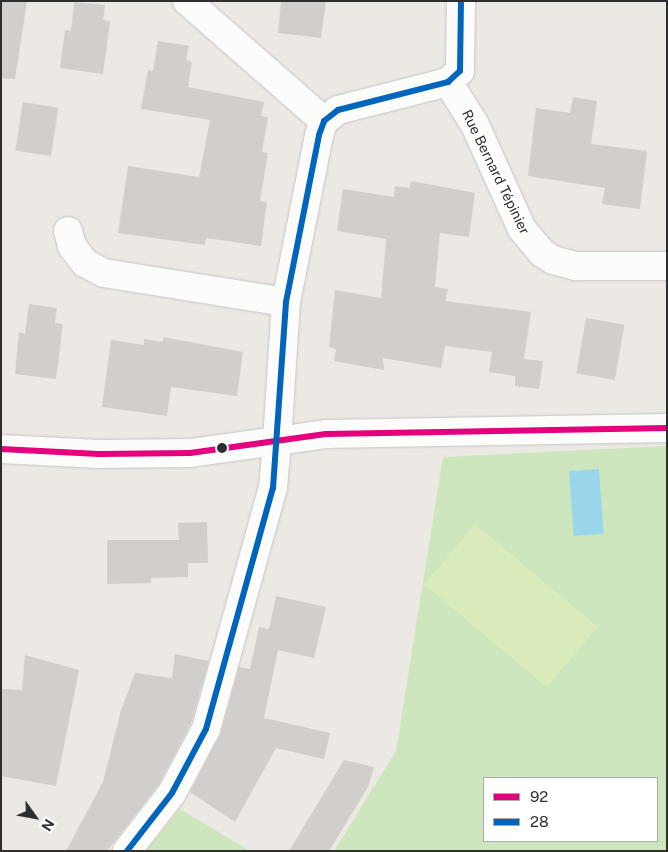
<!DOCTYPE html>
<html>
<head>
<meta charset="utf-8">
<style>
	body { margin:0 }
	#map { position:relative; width:668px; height:852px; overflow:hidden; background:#ece8e4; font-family:"Public Sans",sans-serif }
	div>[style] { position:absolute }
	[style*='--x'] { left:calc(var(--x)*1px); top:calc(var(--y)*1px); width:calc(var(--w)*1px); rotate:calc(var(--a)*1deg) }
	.green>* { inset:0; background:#cee6be }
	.pitch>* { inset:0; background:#d9eabb; transform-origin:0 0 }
	.water>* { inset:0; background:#99d6ec; transform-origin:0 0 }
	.building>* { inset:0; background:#d1cecb; transform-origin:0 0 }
	.roads { filter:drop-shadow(0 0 1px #c5c4c5) drop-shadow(0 0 1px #c5c4c5) }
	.street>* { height:28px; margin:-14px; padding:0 14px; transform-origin:14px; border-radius:14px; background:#fcfcfb }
	.secondary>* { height:28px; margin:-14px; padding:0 14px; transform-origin:14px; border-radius:14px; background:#fcfcfb }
	.bus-1>* { height:6px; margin:-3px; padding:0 3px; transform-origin:3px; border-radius:3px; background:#e5007d }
	.bus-2>* { height:6px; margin:-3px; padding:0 3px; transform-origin:3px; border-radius:3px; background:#0065bd }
	.dots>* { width:14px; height:14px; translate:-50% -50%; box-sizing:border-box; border:2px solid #fff; border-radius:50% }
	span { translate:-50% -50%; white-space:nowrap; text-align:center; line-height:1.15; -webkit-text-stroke:5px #fff; paint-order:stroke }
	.street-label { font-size:14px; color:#2e2e2e }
	.frame { position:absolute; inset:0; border:2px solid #2e2e2e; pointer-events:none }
	.legend { position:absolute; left:483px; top:777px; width:175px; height:65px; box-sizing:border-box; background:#fff; border:1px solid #ababab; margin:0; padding:6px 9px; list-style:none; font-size:15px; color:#2e2e2e }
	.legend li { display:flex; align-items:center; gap:10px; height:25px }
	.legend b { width:25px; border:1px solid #ababab }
	.north { position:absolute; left:10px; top:792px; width:50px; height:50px; -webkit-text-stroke:4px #fff; paint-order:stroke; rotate:122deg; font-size:14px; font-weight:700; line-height:20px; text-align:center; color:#2e2e2e }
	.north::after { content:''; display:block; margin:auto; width:18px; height:22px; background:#2e2e2e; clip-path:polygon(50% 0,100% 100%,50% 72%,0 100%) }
</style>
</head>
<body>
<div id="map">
	<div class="green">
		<div style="clip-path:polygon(evenodd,667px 446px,667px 851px,334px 851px,396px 751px,443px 457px,667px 446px,484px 778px,657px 778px,657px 841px,484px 841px,484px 778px)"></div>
		<div style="clip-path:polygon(180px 809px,250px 851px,146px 851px)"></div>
	</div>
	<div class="pitch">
		<div style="left:475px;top:524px;width:160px;height:79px;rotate:40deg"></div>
	</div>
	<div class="water">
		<div style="left:599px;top:469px;width:65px;height:30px;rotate:86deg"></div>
	</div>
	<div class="building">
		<div style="clip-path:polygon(1px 1px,27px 1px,15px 79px,1px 78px)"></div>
		<div style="clip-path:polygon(281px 1px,326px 1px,321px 38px,278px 33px)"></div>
		<div style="clip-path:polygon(74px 2px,105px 5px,103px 20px,110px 21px,103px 74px,60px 68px,65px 30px,71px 31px)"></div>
		<div style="clip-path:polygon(158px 41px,189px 46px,186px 60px,192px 62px,188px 87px,264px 102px,261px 116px,268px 117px,262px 152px,268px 153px,260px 201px,267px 202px,261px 246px,206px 238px,205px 245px,118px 233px,128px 166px,199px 177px,210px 120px,141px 109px,148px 70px,153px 71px)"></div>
		<div style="clip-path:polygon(573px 97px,597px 101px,591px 144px,647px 151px,640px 209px,602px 204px,605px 188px,528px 176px,536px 108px,570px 113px)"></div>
		<div style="left:23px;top:102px;width:36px;height:49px;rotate:9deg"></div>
		<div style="clip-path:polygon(411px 181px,475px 193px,469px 237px,440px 233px,435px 287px,448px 289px,445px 301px,531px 312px,524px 359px,543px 361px,539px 389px,515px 386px,515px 376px,489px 372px,492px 352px,445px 346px,441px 368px,383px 358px,384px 370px,334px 361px,336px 349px,329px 347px,335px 290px,381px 298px,386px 239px,337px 231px,343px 189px,394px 197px,395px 186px,410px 188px)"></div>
		<div style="clip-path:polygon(29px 304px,57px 308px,55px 323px,63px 324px,56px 379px,15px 374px,19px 332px,25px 334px)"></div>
		<div style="left:586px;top:318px;width:39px;height:56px;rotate:10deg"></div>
		<div style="clip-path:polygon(163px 337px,243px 352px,237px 396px,171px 387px,167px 416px,102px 407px,111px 340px,144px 345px,144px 339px,163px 342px)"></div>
		<div style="clip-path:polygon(207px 522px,208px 563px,188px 563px,188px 577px,151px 578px,151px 583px,107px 584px,107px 540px,179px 540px,178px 523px)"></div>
		<div style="clip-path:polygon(276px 596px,326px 607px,314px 658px,278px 650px,264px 718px,330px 733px,324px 759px,276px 748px,235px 822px,190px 792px,221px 733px,239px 667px,250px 669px,259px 627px,269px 629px)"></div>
		<div style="clip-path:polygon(175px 654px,209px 661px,191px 723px,159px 784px,107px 851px,66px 851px,103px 782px,121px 710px,135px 673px,172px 678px)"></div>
		<div style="clip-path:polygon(25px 655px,79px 670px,56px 786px,1px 776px,1px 689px,22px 690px)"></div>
		<div style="clip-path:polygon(344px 760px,374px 767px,368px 787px,329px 851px,289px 851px)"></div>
	</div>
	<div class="roads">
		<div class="street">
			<div style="--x:187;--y:1;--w:182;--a:41.2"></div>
			<div style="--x:448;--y:82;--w:51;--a:57.9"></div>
			<div style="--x:475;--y:125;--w:114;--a:65.7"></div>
			<div style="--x:522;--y:229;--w:31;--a:50"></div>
			<div style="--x:542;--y:253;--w:13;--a:32"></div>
			<div style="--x:553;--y:260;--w:24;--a:15"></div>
			<div style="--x:576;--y:266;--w:91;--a:0"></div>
			<div style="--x:68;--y:231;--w:16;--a:75"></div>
			<div style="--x:72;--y:246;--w:21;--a:53"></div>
			<div style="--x:85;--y:263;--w:21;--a:28"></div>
			<div style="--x:104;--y:273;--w:184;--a:9.1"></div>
			<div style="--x:1;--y:449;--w:98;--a:2.9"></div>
			<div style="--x:99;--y:454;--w:91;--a:-0.6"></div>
			<div style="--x:190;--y:453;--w:88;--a:-7.9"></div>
			<div style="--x:277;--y:441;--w:139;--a:-86.3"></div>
			<div style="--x:286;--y:302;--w:170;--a:-78.8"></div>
			<div style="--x:319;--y:135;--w:15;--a:-70"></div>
			<div style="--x:324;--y:121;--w:18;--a:-38"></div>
			<div style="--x:338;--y:110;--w:114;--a:-14.3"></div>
			<div style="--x:448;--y:82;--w:16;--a:-43"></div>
			<div style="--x:460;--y:71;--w:70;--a:-89.2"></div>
		</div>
		<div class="secondary">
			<div style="--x:127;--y:851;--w:73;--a:-52.2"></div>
			<div style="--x:172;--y:793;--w:72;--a:-62"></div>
			<div style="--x:206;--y:729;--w:250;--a:-74.5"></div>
			<div style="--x:273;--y:488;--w:47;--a:-85.1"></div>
			<div style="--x:277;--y:441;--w:49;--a:-8.1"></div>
			<div style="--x:326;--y:434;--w:341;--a:-1"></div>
		</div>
	</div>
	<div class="bus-1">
		<div style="--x:1;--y:449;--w:98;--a:2.9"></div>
		<div style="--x:99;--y:454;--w:91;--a:-0.6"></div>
		<div style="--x:190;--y:453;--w:137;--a:-8"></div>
		<div style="--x:326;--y:434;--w:341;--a:-1"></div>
	</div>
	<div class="bus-2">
		<div style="--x:127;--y:851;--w:73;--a:-52.2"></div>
		<div style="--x:172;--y:793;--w:72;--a:-62"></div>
		<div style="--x:206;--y:729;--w:250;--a:-74.5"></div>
		<div style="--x:273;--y:488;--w:186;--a:-86"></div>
		<div style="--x:286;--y:302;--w:170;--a:-78.8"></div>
		<div style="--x:319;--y:135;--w:15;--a:-70"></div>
		<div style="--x:324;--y:121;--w:18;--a:-38"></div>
		<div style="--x:338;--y:110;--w:114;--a:-14.3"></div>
		<div style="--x:448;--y:82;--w:16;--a:-43"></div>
		<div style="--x:460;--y:71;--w:70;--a:-89.2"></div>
	</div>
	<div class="dots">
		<div style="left:222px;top:448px;background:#2e2e2e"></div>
	</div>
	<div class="street-label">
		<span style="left:496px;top:172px;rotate:64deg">Rue Bernard Tépinier</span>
	</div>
	<div class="frame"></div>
	<ul class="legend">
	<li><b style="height:6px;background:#e5007d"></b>92</li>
	<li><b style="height:6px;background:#0065bd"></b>28</li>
	</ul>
	<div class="north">N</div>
</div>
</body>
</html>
